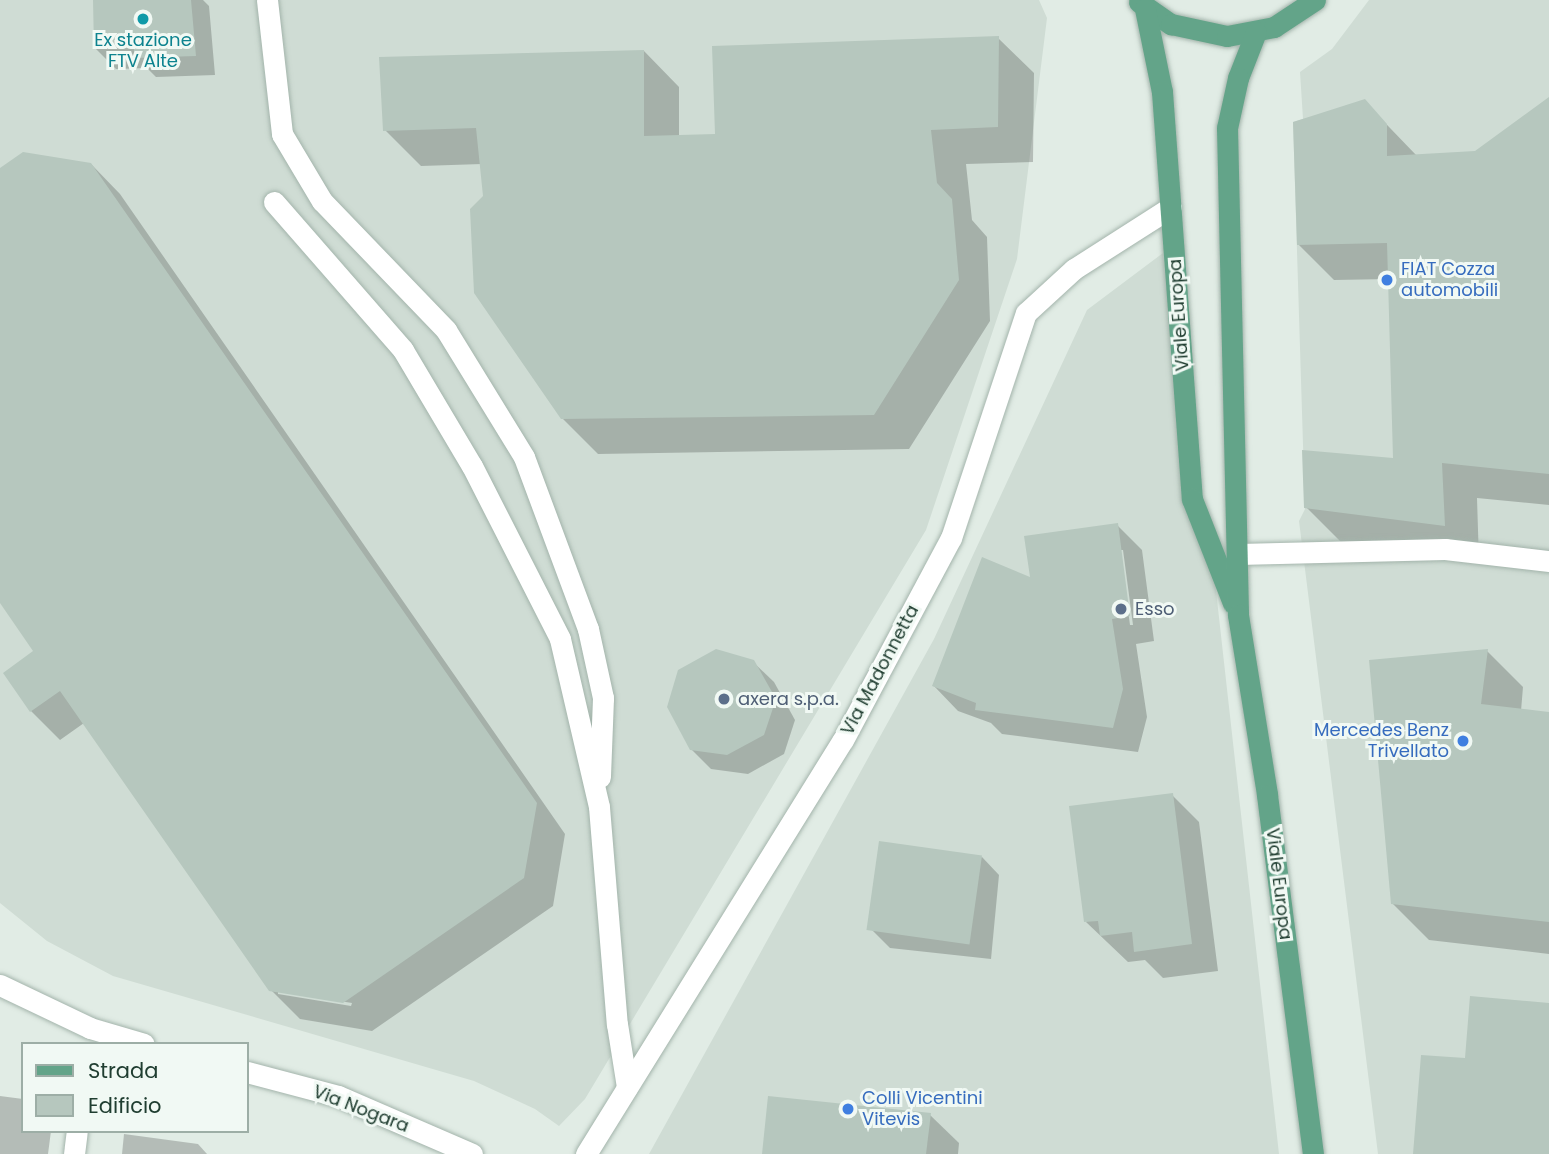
<!DOCTYPE html>
<html>
<head>
<meta charset="utf-8">
<style>
	body { margin:0 }
	#map { position:relative; width:1549px; height:1154px; overflow:hidden; background:#e1ece5; font-family:Poppins,sans-serif }
	div>[style] { position:absolute }
	[style*='--x'] { left:calc(var(--x)*1px); top:calc(var(--y)*1px); width:calc(var(--w)*1px); rotate:calc(var(--a)*1deg) }
	.built>* { inset:0; background:#cfdcd4 }
	.shadow>* { inset:0; background:#0003 }
	.building>* { inset:0; background:#b6c7be; transform-origin:0 0 }
	.roads { filter:drop-shadow(0 0 2px #a3b4ab) drop-shadow(0 0 2px #a3b4ab) }
	.minor>* { height:21px; margin:-10.5px; padding:0 10.5px; transform-origin:10.5px; border-radius:10.5px; background:#fff }
	.major>* { height:21px; margin:-10.5px; padding:0 10.5px; transform-origin:10.5px; border-radius:10.5px; background:#63a489 }
	.dots>* { width:19px; height:19px; translate:-50% -50%; box-sizing:border-box; border:4px solid #f1f9f4; border-radius:50% }
	span { translate:-50% -50%; white-space:nowrap; text-align:center; line-height:1.15; -webkit-text-stroke:6px #f1f9f4; paint-order:stroke }
	.culture-label { font-size:18px; color:#0d838f }
	.shop-label { font-size:18px; color:#366cbe }
	.left { translate:0 -50%; text-align:left }
	.right { translate:-100% -50%; text-align:right }
	.street-label { font-size:18px; color:#203e31 }
	.service-label { font-size:18px; color:#4e5e75 }
	.legend { position:absolute; left:21px; top:1042px; width:228px; height:91px; box-sizing:border-box; background:#f1f9f4; border:2px solid #9daea6; margin:0; padding:9px 12px; list-style:none; font-size:21px; color:#203e31 }
	.legend li { display:flex; align-items:center; gap:14px; height:35px }
	.legend b { width:35px; border:2px solid #9daea6 }
</style>
</head>
<body>
<div id="map">
	<div class="built">
		<div style="clip-path:polygon(0 0,1039px 0,1047px 18px,1017px 259px,926px 530px,585px 1099px,559px 1126px,535px 1109px,474px 1081px,113px 976px,47px 941px,0 903px)"></div>
		<div style="clip-path:polygon(1369px 0,1549px 0,1549px 1154px,1378px 1154px,1299px 521px,1305px 509px,1293px 122px,1303px 119px,1300px 72px,1332px 49px)"></div>
		<div style="clip-path:polygon(1163px 253px,1188px 494px,1209px 528px,1279px 1154px,649px 1154px,934px 639px,1087px 310px)"></div>
	</div>
	<div class="shadow">
		<div style="clip-path:polygon(95px 0,203px 0,209px 6px,215px 75px,156px 77px,147px 68px,116px 69px,96px 49px)"></div>
		<div style="clip-path:polygon(998px 38px,1034px 73px,1033px 162px,966px 164px,972px 220px,987px 237px,990px 321px,909px 449px,598px 454px,562px 418px,485px 197px,482px 164px,421px 166px,385px 130px,644px 51px,679px 87px,679px 137px,717px 136px)"></div>
		<div style="clip-path:polygon(1549px 99px,1549px 505px,1477px 498px,1479px 561px,1342px 543px,1306px 507px,1394px 460px,1390px 279px,1334px 280px,1298px 244px,1364px 101px,1417px 156px,1475px 153px)"></div>
		<div style="clip-path:polygon(evenodd,91px 164px,120px 194px,565px 834px,553px 906px,372px 1031px,300px 1019px,271px 990px,84px 723px,60px 740px,31px 711px,36px 652px,0 600px,0 170px,91px 164px,278px 991px,352px 1003px,351px 1006px,278px 994px,278px 991px)"></div>
		<div style="clip-path:polygon(evenodd,1117px 525px,1142px 550px,1154px 641px,1136px 644px,1147px 717px,1138px 752px,1002px 734px,991px 723px,958px 711px,934px 686px,1033px 579px,1117px 525px,1120px 550px,1123px 550px,1133px 625px,1130px 625px,1120px 550px)"></div>
		<div style="clip-path:polygon(1487px 651px,1523px 687px,1521px 711px,1549px 714px,1549px 954px,1429px 940px,1392px 903px)"></div>
		<div style="clip-path:polygon(753px 662px,774px 682px,795px 720px,784px 754px,748px 774px,711px 769px,691px 749px)"></div>
		<div style="clip-path:polygon(1172px 795px,1199px 822px,1218px 971px,1163px 978px,1145px 960px,1128px 962px,1086px 922px)"></div>
		<div style="clip-path:polygon(982px 857px,999px 875px,991px 959px,890px 948px,872px 930px)"></div>
		<div style="clip-path:polygon(0 1096px,23px 1099px,23px 1131px,51px 1131px,48px 1154px,0 1154px)"></div>
		<div style="clip-path:polygon(930px 1115px,959px 1143px,958px 1154px,764px 1154px)"></div>
		<div style="clip-path:polygon(124px 1134px,198px 1144px,207px 1154px,122px 1154px)"></div>
	</div>
	<div class="building">
		<div style="clip-path:polygon(93px 0,191px 0,196px 56px,134px 58px,134px 48px,94px 49px)"></div>
		<div style="clip-path:polygon(999px 36px,998px 127px,931px 130px,937px 183px,952px 199px,959px 280px,874px 415px,561px 419px,474px 293px,470px 209px,483px 196px,476px 128px,383px 131px,379px 57px,644px 50px,644px 136px,715px 134px,712px 46px)"></div>
		<div style="clip-path:polygon(1549px 97px,1549px 474px,1442px 463px,1445px 526px,1304px 508px,1302px 450px,1393px 458px,1387px 243px,1297px 245px,1293px 122px,1365px 99px,1387px 124px,1387px 156px,1475px 151px)"></div>
		<div style="clip-path:polygon(23px 152px,91px 163px,537px 803px,524px 878px,343px 1003px,269px 991px,60px 691px,30px 712px,3px 673px,33px 651px,0 603px,0 168px)"></div>
		<div style="clip-path:polygon(1118px 523px,1130px 616px,1112px 619px,1123px 689px,1113px 728px,975px 710px,976px 703px,932px 686px,982px 557px,1030px 577px,1024px 536px)"></div>
		<div style="clip-path:polygon(716px 649px,754px 660px,776px 699px,764px 735px,727px 755px,690px 750px,667px 707px,678px 670px)"></div>
		<div style="clip-path:polygon(1488px 649px,1481px 704px,1549px 712px,1549px 922px,1391px 904px,1369px 660px)"></div>
		<div style="clip-path:polygon(1173px 793px,1192px 944px,1134px 952px,1132px 932px,1100px 936px,1098px 921px,1084px 922px,1069px 806px)"></div>
		<div style="left:879px;top:841px;width:104px;height:90px;rotate:8deg"></div>
		<div style="clip-path:polygon(1470px 996px,1549px 1003px,1549px 1154px,1413px 1154px,1421px 1055px,1465px 1058px)"></div>
		<div style="clip-path:polygon(768px 1096px,931px 1113px,926px 1154px,762px 1154px)"></div>
	</div>
	<div class="roads">
		<div class="minor">
			<div style="--x:267;--y:0;--w:135;--a:83.6"></div>
			<div style="--x:282;--y:134;--w:78;--a:59.2"></div>
			<div style="--x:322;--y:201;--w:179;--a:46.1"></div>
			<div style="--x:446;--y:330;--w:149;--a:58.4"></div>
			<div style="--x:524;--y:457;--w:184;--a:69.6"></div>
			<div style="--x:588;--y:629;--w:71;--a:77.7"></div>
			<div style="--x:603;--y:698;--w:79;--a:92.2"></div>
			<div style="--x:274;--y:202;--w:196;--a:48.9"></div>
			<div style="--x:403;--y:350;--w:135;--a:59.3"></div>
			<div style="--x:472;--y:466;--w:194;--a:63"></div>
			<div style="--x:560;--y:639;--w:172;--a:76.9"></div>
			<div style="--x:599;--y:807;--w:218;--a:85.3"></div>
			<div style="--x:617;--y:1024;--w:64;--a:81"></div>
			<div style="--x:1238;--y:554;--w:207;--a:-1.4"></div>
			<div style="--x:1445;--y:549;--w:105;--a:6.6"></div>
			<div style="--x:0;--y:985;--w:100;--a:25.5"></div>
			<div style="--x:90;--y:1028;--w:56;--a:16.5"></div>
			<div style="--x:247;--y:1072;--w:94;--a:14.8"></div>
			<div style="--x:338;--y:1096;--w:146;--a:23.4"></div>
			<div style="--x:74;--y:1154;--w:23;--a:-83"></div>
			<div style="--x:586;--y:1154;--w:487;--a:-58.2"></div>
			<div style="--x:843;--y:740;--w:229;--a:-61.9"></div>
			<div style="--x:951;--y:538;--w:237;--a:-71.6"></div>
			<div style="--x:1026;--y:313;--w:65;--a:-42.5"></div>
			<div style="--x:1074;--y:269;--w:115;--a:-32.6"></div>
		</div>
		<div class="major">
			<div style="--x:1139;--y:2;--w:39;--a:35"></div>
			<div style="--x:1171;--y:24;--w:57;--a:12.1"></div>
			<div style="--x:1227;--y:36;--w:48;--a:-10.8"></div>
			<div style="--x:1274;--y:27;--w:49;--a:-33.4"></div>
			<div style="--x:1145;--y:9;--w:85;--a:78.4"></div>
			<div style="--x:1162;--y:92;--w:408;--a:85.8"></div>
			<div style="--x:1192;--y:499;--w:112;--a:68.5"></div>
			<div style="--x:1256;--y:32;--w:49;--a:111.4"></div>
			<div style="--x:1238;--y:78;--w:51;--a:102.4"></div>
			<div style="--x:1227;--y:128;--w:487;--a:88.7"></div>
			<div style="--x:1238;--y:615;--w:182;--a:80.8"></div>
			<div style="--x:1267;--y:795;--w:362;--a:82.7"></div>
		</div>
	</div>
	<div class="dots">
		<div style="left:143px;top:19px;background:#0f9aa8"></div>
		<div style="left:1387px;top:280px;background:#3f7fe0"></div>
		<div style="left:1121px;top:609px;background:#5c6f8a"></div>
		<div style="left:724px;top:699px;background:#5c6f8a"></div>
		<div style="left:1463px;top:741px;background:#3f7fe0"></div>
		<div style="left:848px;top:1109px;background:#3f7fe0"></div>
	</div>
	<div class="culture-label">
		<span style="left:143px;top:51px">Ex stazione<br>FTV Alte</span>
	</div>
	<div class="shop-label">
		<span class="left" style="left:1401px;top:280px">FIAT Cozza<br>automobili</span>
		<span class="right" style="left:1449px;top:741px">Mercedes Benz<br>Trivellato</span>
		<span class="left" style="left:862px;top:1109px">Colli Vicentini<br>Vitevis</span>
	</div>
	<div class="street-label">
		<span style="left:1179px;top:315px;rotate:-94deg">Viale Europa</span>
		<span style="left:880px;top:670px;rotate:-62deg">Via Madonnetta</span>
		<span style="left:1279px;top:884px;rotate:83deg">Viale Europa</span>
		<span style="left:361px;top:1109px;rotate:21deg">Via Nogara</span>
	</div>
	<div class="service-label">
		<span class="left" style="left:1135px;top:609px">Esso</span>
		<span class="left" style="left:738px;top:699px">axera s.p.a.</span>
	</div>
	<ul class="legend">
	<li><b style="height:9px;background:#63a489"></b>Strada</li>
	<li><b style="height:19px;background:#b6c7be"></b>Edificio</li>
	</ul>
</div>
</body>
</html>
